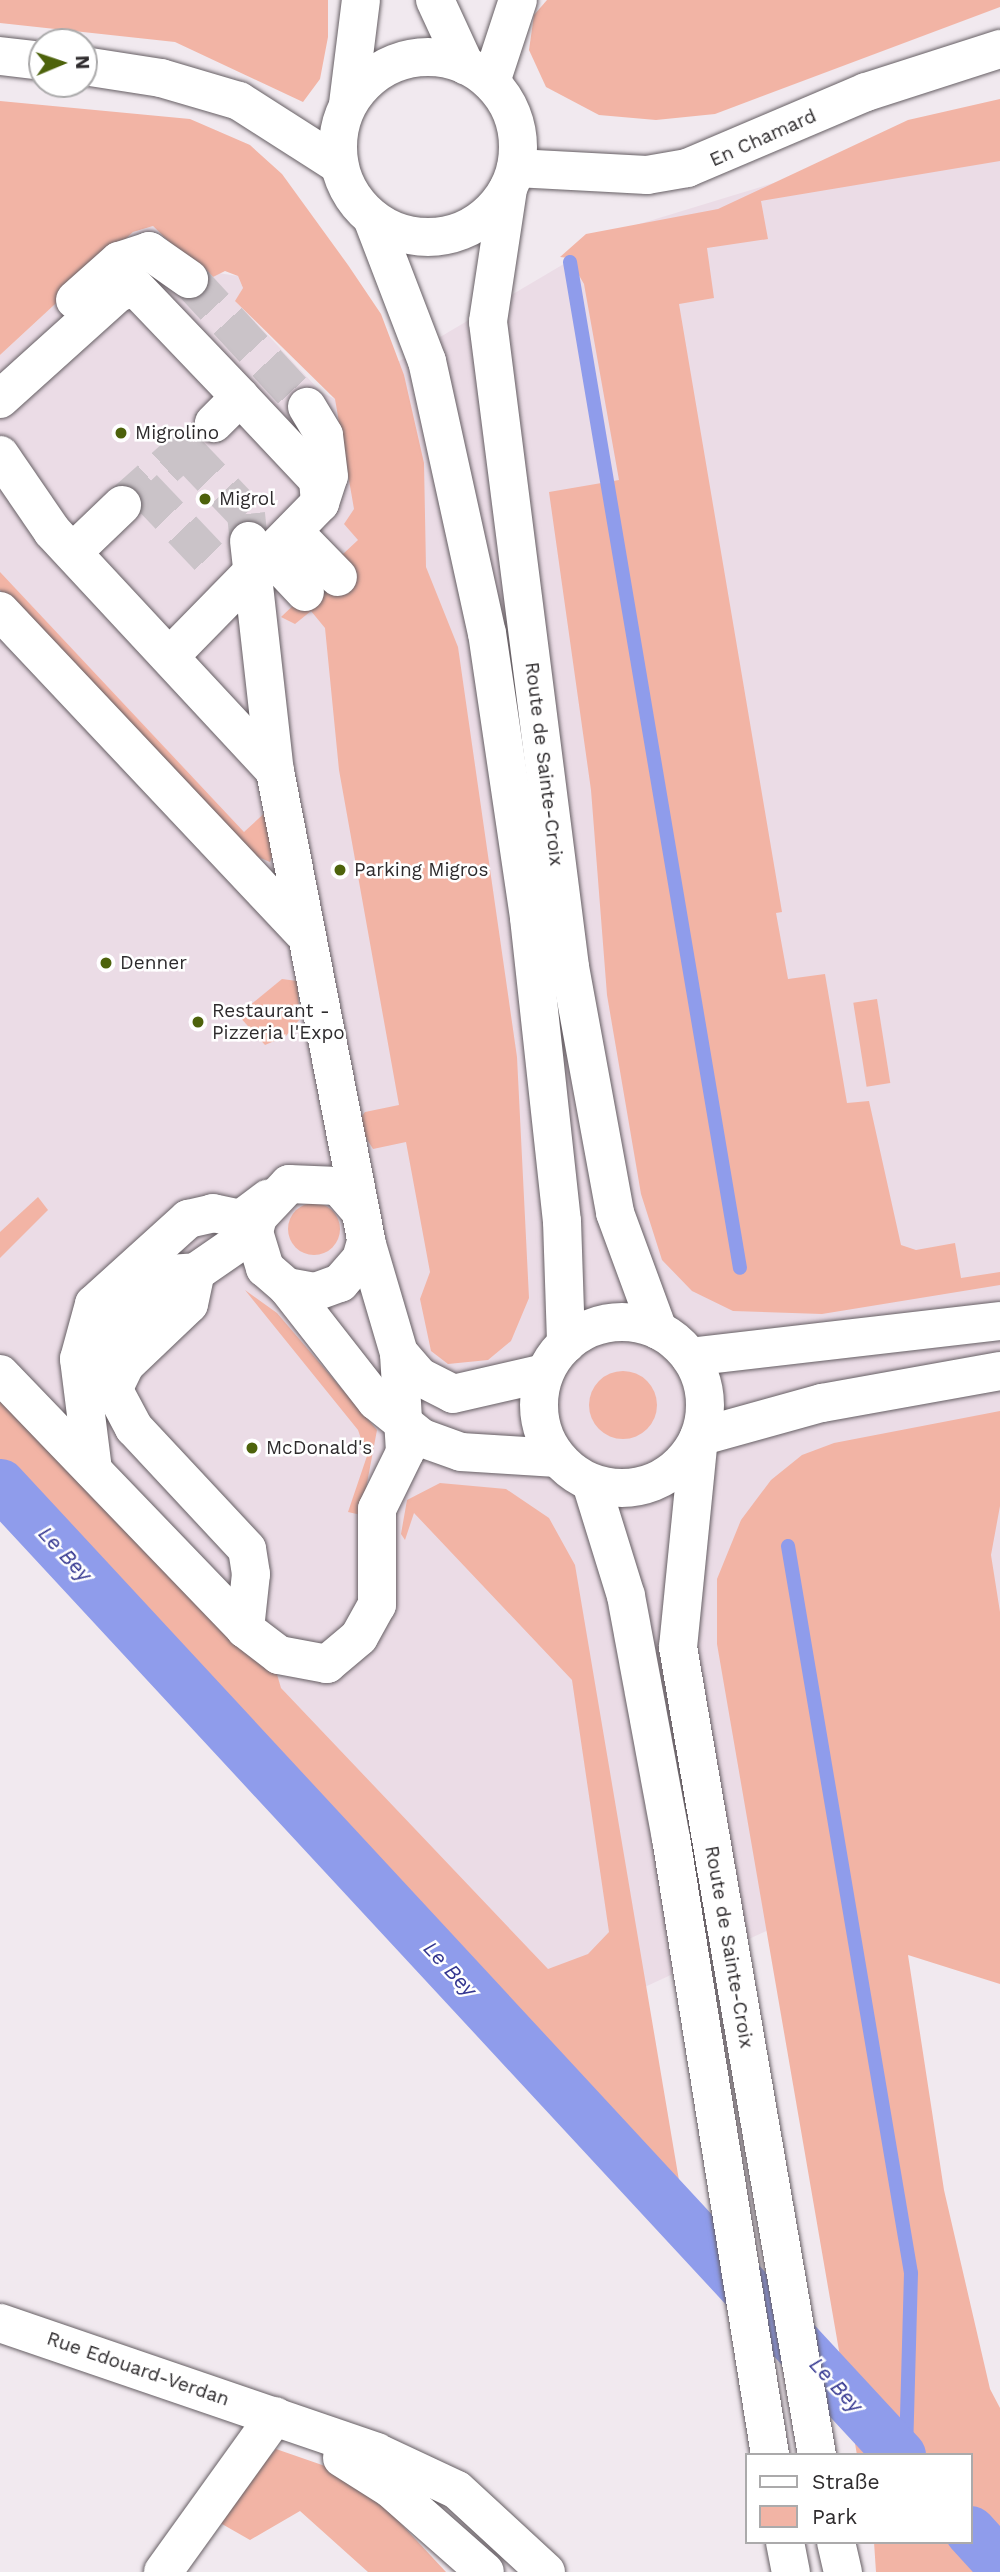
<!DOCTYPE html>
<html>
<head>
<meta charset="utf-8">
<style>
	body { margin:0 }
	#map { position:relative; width:1000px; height:2572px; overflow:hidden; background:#f1e9ef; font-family:"Work Sans",sans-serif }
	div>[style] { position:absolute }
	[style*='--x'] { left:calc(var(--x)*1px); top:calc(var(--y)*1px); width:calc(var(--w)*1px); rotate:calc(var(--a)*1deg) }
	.built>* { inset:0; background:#ebdce6 }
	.green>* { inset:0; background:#f2b4a5; transform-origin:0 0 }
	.round { border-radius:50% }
	.stream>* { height:14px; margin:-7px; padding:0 7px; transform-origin:7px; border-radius:7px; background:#8f9ceb }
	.canal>* { height:51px; margin:-25.5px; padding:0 25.5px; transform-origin:25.5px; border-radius:25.5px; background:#8f9ceb }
	.minor-tunnel>* { height:38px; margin-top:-19px; transform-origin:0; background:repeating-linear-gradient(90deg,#cac3c8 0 38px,transparent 0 57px) }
	.roads { filter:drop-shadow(0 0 2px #665f64) drop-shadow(0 0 2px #665f64) }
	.minor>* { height:38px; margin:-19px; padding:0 19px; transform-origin:19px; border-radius:19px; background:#fff }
	.major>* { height:38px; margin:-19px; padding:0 19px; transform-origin:19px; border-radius:19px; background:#fff }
	.major>.ring { margin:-19px; padding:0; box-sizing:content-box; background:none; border:38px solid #fff; border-radius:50% }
	.highway>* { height:38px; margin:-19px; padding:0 19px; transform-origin:19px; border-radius:19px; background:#fff }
	.dots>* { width:19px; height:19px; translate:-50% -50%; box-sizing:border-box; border:4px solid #fff; border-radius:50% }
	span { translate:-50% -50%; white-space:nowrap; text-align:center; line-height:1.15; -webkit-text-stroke:5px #fff; paint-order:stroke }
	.street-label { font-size:19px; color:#2e2b2d }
	.poi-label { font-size:19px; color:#2e2b2d }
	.left { translate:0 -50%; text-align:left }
	.water-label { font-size:21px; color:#333690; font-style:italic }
	.legend { position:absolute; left:745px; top:2453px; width:228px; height:91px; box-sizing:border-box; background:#fff; border:2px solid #abaaab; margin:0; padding:9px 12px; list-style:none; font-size:21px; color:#2e2b2d }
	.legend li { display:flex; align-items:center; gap:14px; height:35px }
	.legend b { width:35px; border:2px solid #abaaab }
	.north { position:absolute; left:28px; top:28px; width:70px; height:70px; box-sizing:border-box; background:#fff; border:2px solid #abaaab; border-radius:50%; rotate:88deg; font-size:19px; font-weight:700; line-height:28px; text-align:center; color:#2e2b2d }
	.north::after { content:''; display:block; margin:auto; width:24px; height:32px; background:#4d620b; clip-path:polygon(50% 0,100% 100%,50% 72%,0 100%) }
</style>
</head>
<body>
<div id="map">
	<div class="built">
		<div style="clip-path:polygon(1000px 114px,1000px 1959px,842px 1896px,571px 2021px,0 1403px,0 355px,133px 232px,153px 226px,198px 270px,238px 276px,243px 288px,236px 301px,321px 392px,335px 399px,623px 229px)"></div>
	</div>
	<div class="green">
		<div style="clip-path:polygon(0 0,328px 0,328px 37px,320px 79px,303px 102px,175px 42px,0 23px)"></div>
		<div style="clip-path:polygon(547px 0,1000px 0,1000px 7px,715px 114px,656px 120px,599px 115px,546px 87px,529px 50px,534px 15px)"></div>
		<div style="clip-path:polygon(1000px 99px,1000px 161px,761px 201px,768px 239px,707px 248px,714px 298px,679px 304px,782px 912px,776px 913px,788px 979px,825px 974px,847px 1103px,869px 1101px,901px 1245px,916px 1250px,955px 1243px,961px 1278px,1000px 1272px,1000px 1285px,822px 1314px,733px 1311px,692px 1291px,662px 1260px,641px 1194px,607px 995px,591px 790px,549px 492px,619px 480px,584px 284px,569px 258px,560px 257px,586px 234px,718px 209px,908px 120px)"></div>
		<div style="clip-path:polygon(0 101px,190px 119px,250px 145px,282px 174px,348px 265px,381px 314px,404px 375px,424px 463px,426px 567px,458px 647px,517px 1057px,529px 1298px,511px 1341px,488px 1360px,448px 1364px,431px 1351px,420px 1299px,430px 1272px,406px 1142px,373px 1149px,357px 1123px,365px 1112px,399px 1105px,339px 770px,325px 628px,311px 611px,295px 624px,281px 617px,321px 579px,322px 538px,343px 554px,358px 540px,344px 524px,354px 509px,335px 399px,235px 301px,243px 288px,238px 276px,225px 271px,213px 277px,203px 266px,198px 270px,153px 226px,133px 232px,0 355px)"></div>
		<div style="clip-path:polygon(0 572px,244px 832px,271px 807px,275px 849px,270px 862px,242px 850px,0 590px)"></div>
		<div style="clip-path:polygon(282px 979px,297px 981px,300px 1019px,286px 1036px,265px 1045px,238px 1015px)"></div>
		<div style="left:877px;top:999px;width:85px;height:24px;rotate:81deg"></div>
		<div style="clip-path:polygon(38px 1197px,48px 1210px,0 1258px,0 1232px)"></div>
		<div class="round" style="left:288px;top:1203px;width:52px;height:52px"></div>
		<div style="clip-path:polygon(245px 1290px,277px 1313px,377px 1430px,361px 1515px,348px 1512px,367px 1456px,358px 1430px)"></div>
		<div class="round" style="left:589px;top:1371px;width:68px;height:68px"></div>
		<div style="clip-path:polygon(0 1394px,263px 1667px,276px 1671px,281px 1688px,548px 1969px,588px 1954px,609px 1932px,572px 1680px,414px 1513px,405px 1540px,401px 1534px,407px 1500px,440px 1483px,506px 1489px,549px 1518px,575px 1565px,684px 2210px,0 1471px)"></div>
		<div style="clip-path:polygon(1000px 1411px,1000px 1506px,991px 1555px,1000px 1612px,1000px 1984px,908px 1955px,944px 2190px,990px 2389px,1000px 2408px,1000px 2572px,876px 2572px,874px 2542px,970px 2542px,970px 2455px,857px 2455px,717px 1644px,717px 1579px,741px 1520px,771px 1480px,802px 1455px,834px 1443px)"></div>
		<div style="clip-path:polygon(276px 2449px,325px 2466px,377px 2498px,446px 2572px,368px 2572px,300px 2511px,250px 2540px,215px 2520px)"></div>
	</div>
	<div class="stream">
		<div style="--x:570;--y:262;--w:1020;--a:80.41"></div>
		<div style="--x:788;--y:1546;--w:737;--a:80.4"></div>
		<div style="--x:911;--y:2273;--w:182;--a:91.6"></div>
	</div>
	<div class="canal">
		<div style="--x:0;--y:1484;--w:1324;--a:47.17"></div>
		<div style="--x:970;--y:2531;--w:45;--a:47.7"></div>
	</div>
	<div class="minor-tunnel">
		<div style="--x:189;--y:279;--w:174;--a:47.3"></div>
		<div style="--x:185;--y:450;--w:88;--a:46.4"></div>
		<div style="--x:246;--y:514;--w:27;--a:84"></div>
		<div style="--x:143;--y:488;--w:112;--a:46.5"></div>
		<div style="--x:122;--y:505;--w:123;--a:-41.7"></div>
	</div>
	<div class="roads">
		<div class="minor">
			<div style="--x:516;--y:168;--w:131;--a:3.1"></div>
			<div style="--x:647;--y:175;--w:41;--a:-9.9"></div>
			<div style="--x:687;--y:168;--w:194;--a:-23"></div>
			<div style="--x:866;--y:92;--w:141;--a:-17.8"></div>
			<div style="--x:75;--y:300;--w:59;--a:-41.6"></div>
			<div style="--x:119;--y:261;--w:32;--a:-18"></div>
			<div style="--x:149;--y:251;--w:49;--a:35"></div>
			<div style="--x:240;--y:397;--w:114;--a:46.8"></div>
			<div style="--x:318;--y:480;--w:23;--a:85"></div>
			<div style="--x:0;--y:399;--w:160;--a:-42"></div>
			<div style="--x:119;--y:292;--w:17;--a:-13"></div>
			<div style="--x:136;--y:288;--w:151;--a:46.3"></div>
			<div style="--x:240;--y:397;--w:37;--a:135"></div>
			<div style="--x:0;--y:455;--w:92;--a:55.6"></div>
			<div style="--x:52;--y:531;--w:328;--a:47.1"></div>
			<div style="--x:275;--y:771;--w:479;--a:79"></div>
			<div style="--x:366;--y:1241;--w:117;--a:73.6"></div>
			<div style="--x:399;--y:1353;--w:32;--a:49"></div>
			<div style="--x:420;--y:1377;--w:37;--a:27"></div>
			<div style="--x:453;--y:1394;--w:94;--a:-12.9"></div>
			<div style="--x:296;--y:534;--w:60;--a:45.7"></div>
			<div style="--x:249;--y:541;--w:231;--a:83.6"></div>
			<div style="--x:73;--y:552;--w:68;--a:-43.8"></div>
			<div style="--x:272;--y:557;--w:48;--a:46.7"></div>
			<div style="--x:0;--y:611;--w:441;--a:46.7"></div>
			<div style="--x:170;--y:656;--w:214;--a:-45.6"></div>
			<div style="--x:320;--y:503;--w:28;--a:-72"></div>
			<div style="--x:329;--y:476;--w:41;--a:-97"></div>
			<div style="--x:324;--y:435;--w:33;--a:-121"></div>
			<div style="--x:360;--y:1211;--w:33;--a:-131"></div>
			<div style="--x:338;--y:1186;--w:49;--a:-177.7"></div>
			<div style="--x:289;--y:1184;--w:45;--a:133.2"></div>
			<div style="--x:258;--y:1217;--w:16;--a:105"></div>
			<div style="--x:254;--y:1232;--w:38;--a:73"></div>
			<div style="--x:265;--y:1268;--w:29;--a:41"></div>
			<div style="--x:287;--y:1287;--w:145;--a:52"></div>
			<div style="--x:376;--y:1401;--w:59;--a:38.8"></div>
			<div style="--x:422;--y:1438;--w:41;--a:19.7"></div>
			<div style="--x:461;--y:1452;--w:96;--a:3.6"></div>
			<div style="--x:287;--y:1287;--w:28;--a:10"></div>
			<div style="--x:315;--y:1292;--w:27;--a:-20"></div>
			<div style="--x:340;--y:1283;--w:32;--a:-49"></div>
			<div style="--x:361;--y:1259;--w:19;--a:-74"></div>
			<div style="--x:690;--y:1357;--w:312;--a:-6.6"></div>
			<div style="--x:0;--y:1374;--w:354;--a:46.1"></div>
			<div style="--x:245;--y:1629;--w:43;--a:37.4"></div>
			<div style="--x:279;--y:1655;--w:49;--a:10.6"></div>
			<div style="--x:327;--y:1664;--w:42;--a:-40.2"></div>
			<div style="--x:359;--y:1637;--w:37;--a:-61"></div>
			<div style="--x:377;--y:1605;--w:96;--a:-90"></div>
			<div style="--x:377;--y:1509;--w:64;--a:-63.8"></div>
			<div style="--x:405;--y:1452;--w:99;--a:-93.5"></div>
			<div style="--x:114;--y:1388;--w:25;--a:-64"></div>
			<div style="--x:125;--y:1365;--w:88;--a:-43.6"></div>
			<div style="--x:189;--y:1304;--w:33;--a:-78"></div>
			<div style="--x:699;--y:1437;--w:128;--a:-15.5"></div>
			<div style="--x:822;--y:1403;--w:181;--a:-10.2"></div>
			<div style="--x:93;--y:1470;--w:112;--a:-97.2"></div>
			<div style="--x:79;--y:1359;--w:57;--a:-74.7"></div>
			<div style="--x:94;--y:1304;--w:127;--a:-42.1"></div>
			<div style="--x:188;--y:1219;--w:26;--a:-13"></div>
			<div style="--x:213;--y:1213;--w:29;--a:12"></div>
			<div style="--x:241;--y:1219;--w:34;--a:-37"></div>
			<div style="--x:245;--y:1629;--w:55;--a:-83.8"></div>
			<div style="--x:251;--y:1574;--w:25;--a:-99"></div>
			<div style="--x:247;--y:1549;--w:166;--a:-133"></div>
			<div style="--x:134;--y:1428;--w:38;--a:-118"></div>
			<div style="--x:116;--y:1394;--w:37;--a:-99"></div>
			<div style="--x:110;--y:1357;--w:38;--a:-75"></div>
			<div style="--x:120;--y:1320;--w:67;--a:-43.2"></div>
			<div style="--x:169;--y:1274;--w:27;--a:-4"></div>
			<div style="--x:196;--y:1272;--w:70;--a:-34.6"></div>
			<div style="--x:0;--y:2323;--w:398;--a:18.9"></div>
			<div style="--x:376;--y:2452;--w:89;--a:25.1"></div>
			<div style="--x:457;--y:2490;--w:121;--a:42.7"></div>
			<div style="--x:342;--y:2458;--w:58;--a:32.3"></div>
			<div style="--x:391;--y:2489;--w:125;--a:41.4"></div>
			<div style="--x:163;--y:2572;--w:192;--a:-54.3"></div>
		</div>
		<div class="major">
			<div style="--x:435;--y:0;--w:72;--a:65.2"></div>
			<div class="ring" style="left:338px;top:57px;width:142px;height:142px"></div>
			<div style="--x:348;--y:104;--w:105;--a:-82.9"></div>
			<div style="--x:508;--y:189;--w:134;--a:98.6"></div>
			<div style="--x:488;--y:322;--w:650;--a:82.75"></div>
			<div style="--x:570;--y:967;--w:250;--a:79.6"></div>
			<div style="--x:615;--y:1213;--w:125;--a:69.8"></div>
			<div style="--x:372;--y:218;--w:153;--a:69"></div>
			<div style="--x:427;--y:361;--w:279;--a:77.6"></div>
			<div style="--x:487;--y:633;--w:288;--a:81.6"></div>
			<div style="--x:529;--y:918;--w:305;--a:83.8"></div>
			<div style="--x:562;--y:1221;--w:123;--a:88.1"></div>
			<div class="ring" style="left:539px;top:1322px;width:128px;height:128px"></div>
			<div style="--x:699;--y:1437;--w:211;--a:95.7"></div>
			<div style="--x:678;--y:1647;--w:820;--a:80.24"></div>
			<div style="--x:591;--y:1483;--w:118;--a:72.8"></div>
			<div style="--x:626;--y:1596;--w:246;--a:79.5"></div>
			<div style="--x:671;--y:1838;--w:625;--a:80.88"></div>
			<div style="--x:785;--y:2542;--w:31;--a:79"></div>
			<div style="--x:836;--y:2542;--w:31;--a:77"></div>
		</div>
		<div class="highway">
			<div style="--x:0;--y:56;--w:42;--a:6.8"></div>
			<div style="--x:84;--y:66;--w:78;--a:8.9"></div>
			<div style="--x:161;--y:78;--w:81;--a:16.4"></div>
			<div style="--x:239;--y:101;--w:119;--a:32.6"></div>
			<div style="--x:491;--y:82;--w:86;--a:-71.8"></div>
		</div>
	</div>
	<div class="dots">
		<div style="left:121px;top:433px;background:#4d620b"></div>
		<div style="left:205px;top:499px;background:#4d620b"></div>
		<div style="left:340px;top:870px;background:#4d620b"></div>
		<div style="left:106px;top:963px;background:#4d620b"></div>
		<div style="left:198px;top:1022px;background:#4d620b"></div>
		<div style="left:252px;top:1448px;background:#4d620b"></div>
	</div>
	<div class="street-label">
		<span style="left:763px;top:138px;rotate:-24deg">En Chamard</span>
		<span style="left:544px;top:764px;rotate:83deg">Route de Sainte-Croix</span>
		<span style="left:729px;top:1947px;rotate:80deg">Route de Sainte-Croix</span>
		<span style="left:138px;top:2369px;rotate:19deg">Rue Edouard-Verdan</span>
	</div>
	<div class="poi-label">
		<span class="left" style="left:135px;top:433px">Migrolino</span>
		<span class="left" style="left:219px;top:499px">Migrol</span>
		<span class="left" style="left:354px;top:870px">Parking Migros</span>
		<span class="left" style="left:120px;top:963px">Denner</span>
		<span class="left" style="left:212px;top:1022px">Restaurant -<br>Pizzeria l'Expo</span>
		<span class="left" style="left:266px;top:1448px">McDonald's</span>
	</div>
	<div class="water-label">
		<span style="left:65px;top:1554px;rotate:47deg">Le Bey</span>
		<span style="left:450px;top:1969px;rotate:47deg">Le Bey</span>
		<span style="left:836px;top:2385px;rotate:47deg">Le Bey</span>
	</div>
	<ul class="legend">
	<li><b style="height:9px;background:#fff"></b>Straße</li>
	<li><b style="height:19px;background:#f2b4a5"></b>Park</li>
	</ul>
	<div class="north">N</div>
</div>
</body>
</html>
